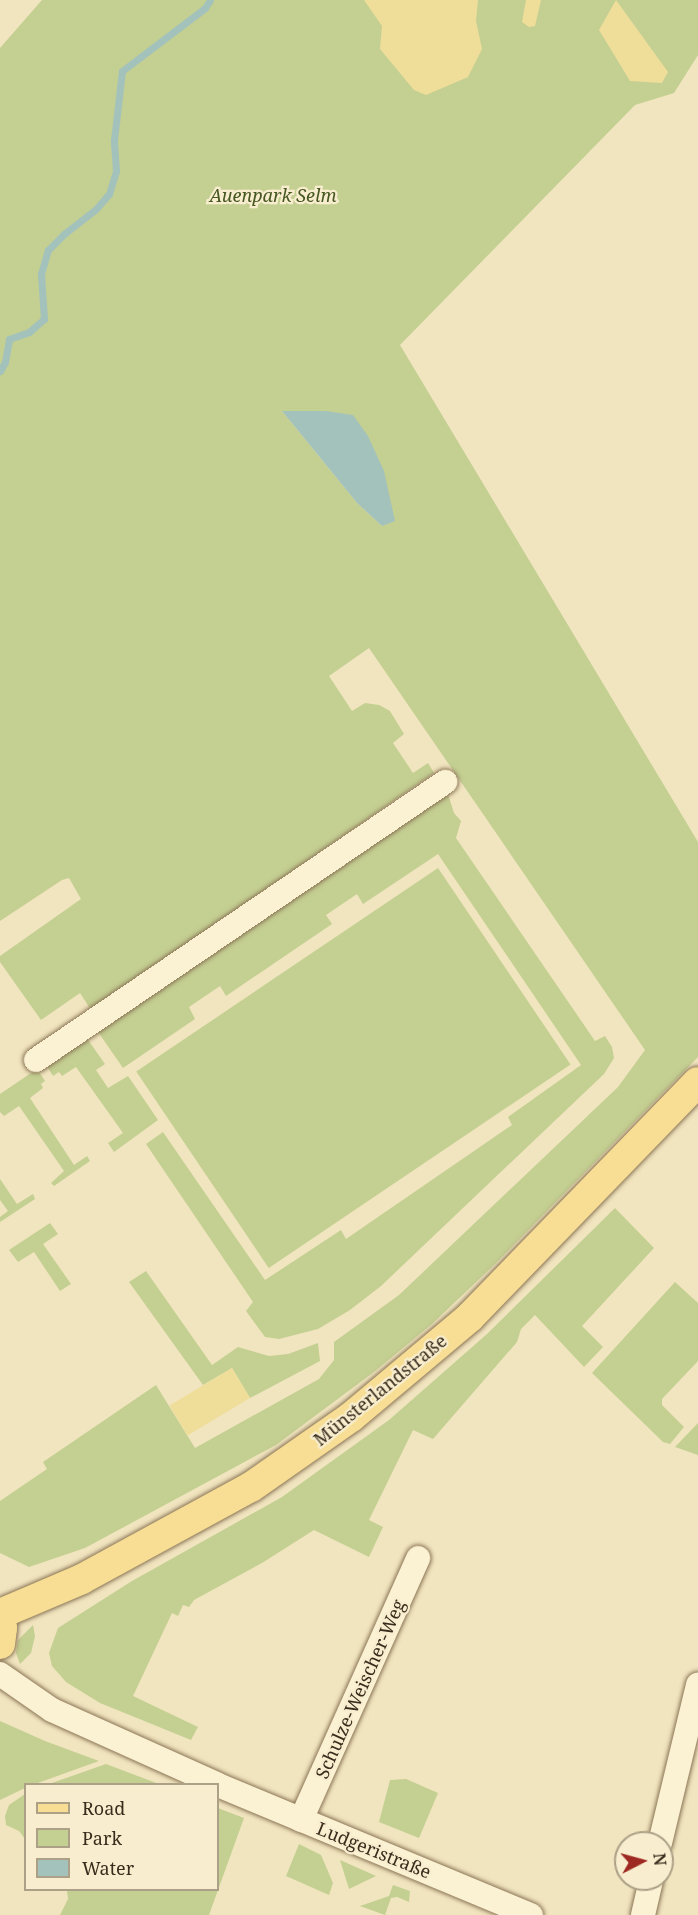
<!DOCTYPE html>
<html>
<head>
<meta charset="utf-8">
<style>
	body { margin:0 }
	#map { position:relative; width:698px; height:1915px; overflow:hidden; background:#f1e5bf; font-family:"Noto Serif",serif }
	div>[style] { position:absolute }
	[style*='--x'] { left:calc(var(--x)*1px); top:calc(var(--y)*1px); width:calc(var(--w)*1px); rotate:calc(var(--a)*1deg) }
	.green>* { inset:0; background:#c4cf92; transform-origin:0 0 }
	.sand>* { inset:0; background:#efde9a; transform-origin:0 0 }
	.water>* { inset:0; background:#a3c2bb }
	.stream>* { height:7px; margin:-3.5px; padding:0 3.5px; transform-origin:3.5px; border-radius:3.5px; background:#a3c2bb }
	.roads { filter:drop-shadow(0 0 2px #8b7556) drop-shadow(0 0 2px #8b7556) }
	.minor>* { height:24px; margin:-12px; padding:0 12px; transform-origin:12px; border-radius:12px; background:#fbf2d3 }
	.major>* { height:30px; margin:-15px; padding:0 15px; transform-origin:15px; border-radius:15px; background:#f7de94 }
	span { translate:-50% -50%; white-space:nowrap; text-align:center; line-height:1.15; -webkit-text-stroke:4.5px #f8eecf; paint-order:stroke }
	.park-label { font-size:18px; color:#465721; font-style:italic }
	.street-label { font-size:18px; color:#392c1c }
	.legend { position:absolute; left:24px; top:1783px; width:195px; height:108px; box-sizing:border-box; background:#f8eecf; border:2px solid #aca087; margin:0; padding:8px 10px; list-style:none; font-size:18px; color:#392c1c }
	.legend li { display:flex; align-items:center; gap:12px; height:30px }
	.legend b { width:30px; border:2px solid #aca087 }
	.north { position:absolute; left:614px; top:1831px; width:60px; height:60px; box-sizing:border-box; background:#f8eecf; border:2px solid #aca087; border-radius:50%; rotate:84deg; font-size:16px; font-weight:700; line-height:24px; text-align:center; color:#392c1c }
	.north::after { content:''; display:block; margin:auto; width:21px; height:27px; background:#9e2922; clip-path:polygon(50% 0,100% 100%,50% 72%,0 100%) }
</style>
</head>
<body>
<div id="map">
	<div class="green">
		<div style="clip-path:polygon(evenodd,42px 0,698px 0,698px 55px,674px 93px,635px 105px,400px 345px,698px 842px,698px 1057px,494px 1265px,432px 1324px,374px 1372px,276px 1445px,85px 1548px,29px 1567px,0 1553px,0 1501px,47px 1469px,43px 1462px,156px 1385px,195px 1448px,319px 1379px,334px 1360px,334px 1342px,399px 1295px,618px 1087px,645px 1050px,369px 648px,329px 676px,352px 711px,365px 703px,379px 705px,390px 711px,404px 734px,393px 743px,413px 773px,428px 763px,434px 773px,91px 1010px,80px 993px,41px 1020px,0 962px,0 956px,81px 899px,69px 878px,62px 880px,0 921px,0 48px,42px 0,282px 411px,326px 411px,382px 526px,357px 503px,282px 411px)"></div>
		<div style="clip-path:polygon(447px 791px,454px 813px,461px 821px,456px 838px,595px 1041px,605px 1036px,612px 1047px,614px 1058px,604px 1074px,381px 1286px,350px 1310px,318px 1329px,279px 1339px,265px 1337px,246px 1311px,253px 1302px,146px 1144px,163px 1132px,265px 1280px,341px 1230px,346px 1239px,512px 1125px,508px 1117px,581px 1065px,438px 854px,363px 904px,357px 894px,326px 915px,332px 924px,226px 996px,220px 986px,189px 1007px,195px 1019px,123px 1068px,96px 1029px)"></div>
		<div style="left:438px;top:868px;width:237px;height:364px;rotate:56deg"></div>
		<div style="clip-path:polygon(86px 1037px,105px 1064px,96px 1070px,108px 1088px,128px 1076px,158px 1120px,114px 1152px,108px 1143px,123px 1133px,76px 1067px,62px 1076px,59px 1072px,53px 1076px,45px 1063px)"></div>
		<div style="clip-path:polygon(37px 1069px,45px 1081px,41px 1084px,43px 1088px,30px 1098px,74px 1165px,87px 1156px,90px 1161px,54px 1186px,51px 1183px,64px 1171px,19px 1106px,4px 1116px,0 1112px,0 1094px)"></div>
		<div style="clip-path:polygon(0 1179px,17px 1204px,33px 1194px,35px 1199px,0 1222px,0 1217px,8px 1211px,0 1200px)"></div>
		<div style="clip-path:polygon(615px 1208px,654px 1248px,582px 1326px,603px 1347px,584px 1367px,535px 1315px,521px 1329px,517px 1342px,433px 1439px,413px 1430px,369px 1520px,383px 1527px,369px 1557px,314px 1530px,262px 1563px,194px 1600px,189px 1607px,183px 1605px,178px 1616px,172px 1613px,133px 1696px,198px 1727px,191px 1740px,100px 1703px,66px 1682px,52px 1666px,49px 1653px,58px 1628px,132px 1581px,282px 1497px,389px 1420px,487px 1334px)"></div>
		<div style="clip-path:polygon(50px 1223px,58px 1234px,43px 1244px,71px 1284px,60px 1291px,34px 1252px,18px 1262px,9px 1250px)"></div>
		<div style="clip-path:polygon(146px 1271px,212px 1365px,238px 1347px,269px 1356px,288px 1354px,318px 1343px,320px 1361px,250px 1398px,232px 1368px,203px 1385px,129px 1282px)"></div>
		<div style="clip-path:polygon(675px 1282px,698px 1303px,698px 1361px,662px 1399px,662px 1405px,684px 1427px,670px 1444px,663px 1442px,592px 1373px)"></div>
		<div style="clip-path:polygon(698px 1423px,698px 1455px,675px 1447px)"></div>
		<div style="clip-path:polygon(33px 1625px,35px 1636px,31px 1653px,20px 1664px,16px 1653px,18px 1640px)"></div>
		<div style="clip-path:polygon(0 1721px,45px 1741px,99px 1761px,35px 1784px,26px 1784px,25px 1788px,0 1800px)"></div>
		<div style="clip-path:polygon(106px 1764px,159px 1784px,49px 1784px)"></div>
		<div style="clip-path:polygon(406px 1779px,438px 1793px,419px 1838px,379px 1822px,390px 1780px)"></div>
		<div style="clip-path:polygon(25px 1794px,25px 1839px,19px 1831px,6px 1825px,5px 1816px,9px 1805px)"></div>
		<div style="clip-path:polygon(218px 1808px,244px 1818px,209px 1915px,60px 1915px,68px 1899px,67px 1890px,218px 1890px)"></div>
		<div style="clip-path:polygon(299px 1844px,321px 1855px,333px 1883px,329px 1895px,286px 1876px)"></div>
		<div style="clip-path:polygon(340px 1860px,376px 1876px,349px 1889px)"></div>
		<div style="clip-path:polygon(393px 1885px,410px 1891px,409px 1902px,397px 1897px,391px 1898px,385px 1915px,360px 1906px,389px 1896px)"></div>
	</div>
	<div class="sand">
		<div style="clip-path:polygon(364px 0,478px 0,476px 21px,482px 49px,468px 77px,426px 95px,414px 90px,380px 49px,382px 26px)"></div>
		<div style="clip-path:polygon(526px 0,541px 0,535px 26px,529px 27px,522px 22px)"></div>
		<div style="clip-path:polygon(616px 0,668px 72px,662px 83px,630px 81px,599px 30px)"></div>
		<div style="left:232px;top:1368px;width:35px;height:73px;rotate:59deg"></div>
	</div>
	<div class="water">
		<div style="clip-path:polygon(282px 411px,326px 411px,353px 415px,368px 436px,384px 471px,395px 521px,382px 526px,357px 503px)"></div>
	</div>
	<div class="stream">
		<div style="--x:0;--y:371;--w:10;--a:-61"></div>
		<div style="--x:5;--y:362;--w:23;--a:-80"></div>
		<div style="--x:9;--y:339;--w:21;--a:-19"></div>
		<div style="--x:29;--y:332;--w:20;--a:-41"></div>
		<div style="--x:44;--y:319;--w:45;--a:-93.8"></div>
		<div style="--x:41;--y:274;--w:25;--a:-74"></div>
		<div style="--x:48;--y:250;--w:23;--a:-45"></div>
		<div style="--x:64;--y:234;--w:39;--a:-38"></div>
		<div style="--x:95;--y:210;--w:21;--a:-49"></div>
		<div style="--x:109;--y:194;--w:24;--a:-73"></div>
		<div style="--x:116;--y:171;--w:31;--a:-94"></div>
		<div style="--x:114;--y:140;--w:69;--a:-83.4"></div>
		<div style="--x:122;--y:71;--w:104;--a:-37.2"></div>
		<div style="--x:205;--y:8;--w:9;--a:-58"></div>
	</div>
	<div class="roads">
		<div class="minor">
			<div style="--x:36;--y:1060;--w:495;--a:-34.2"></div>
			<div style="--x:0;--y:1674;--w:63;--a:34.7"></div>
			<div style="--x:52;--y:1710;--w:181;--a:24.2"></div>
			<div style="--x:218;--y:1785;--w:339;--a:22.6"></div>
			<div style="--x:301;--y:1820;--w:287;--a:-65.9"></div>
			<div style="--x:660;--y:1843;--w:163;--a:-76.5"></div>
			<div style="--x:643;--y:1915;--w:37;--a:-77"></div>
		</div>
		<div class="major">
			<div style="--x:0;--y:1614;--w:89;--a:-23.1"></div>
			<div style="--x:82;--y:1579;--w:192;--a:-28.6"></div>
			<div style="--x:251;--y:1487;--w:122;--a:-35"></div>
			<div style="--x:351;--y:1417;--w:155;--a:-40"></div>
			<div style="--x:470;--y:1317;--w:327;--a:-45.9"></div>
			<div style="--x:0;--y:1620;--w:8;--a:76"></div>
			<div style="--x:2;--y:1628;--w:16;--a:97"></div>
		</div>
	</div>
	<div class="park-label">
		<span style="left:273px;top:195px">Auenpark Selm</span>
	</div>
	<div class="street-label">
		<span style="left:380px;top:1390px;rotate:-39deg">Münsterlandstraße</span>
		<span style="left:360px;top:1689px;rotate:-66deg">Schulze-Weischer-Weg</span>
		<span style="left:374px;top:1850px;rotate:22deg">Ludgeristraße</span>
	</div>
	<ul class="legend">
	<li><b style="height:8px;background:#f7de94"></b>Road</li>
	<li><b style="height:16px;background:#c4cf92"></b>Park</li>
	<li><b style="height:16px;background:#a3c2bb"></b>Water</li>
	</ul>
	<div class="north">N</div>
</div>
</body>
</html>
